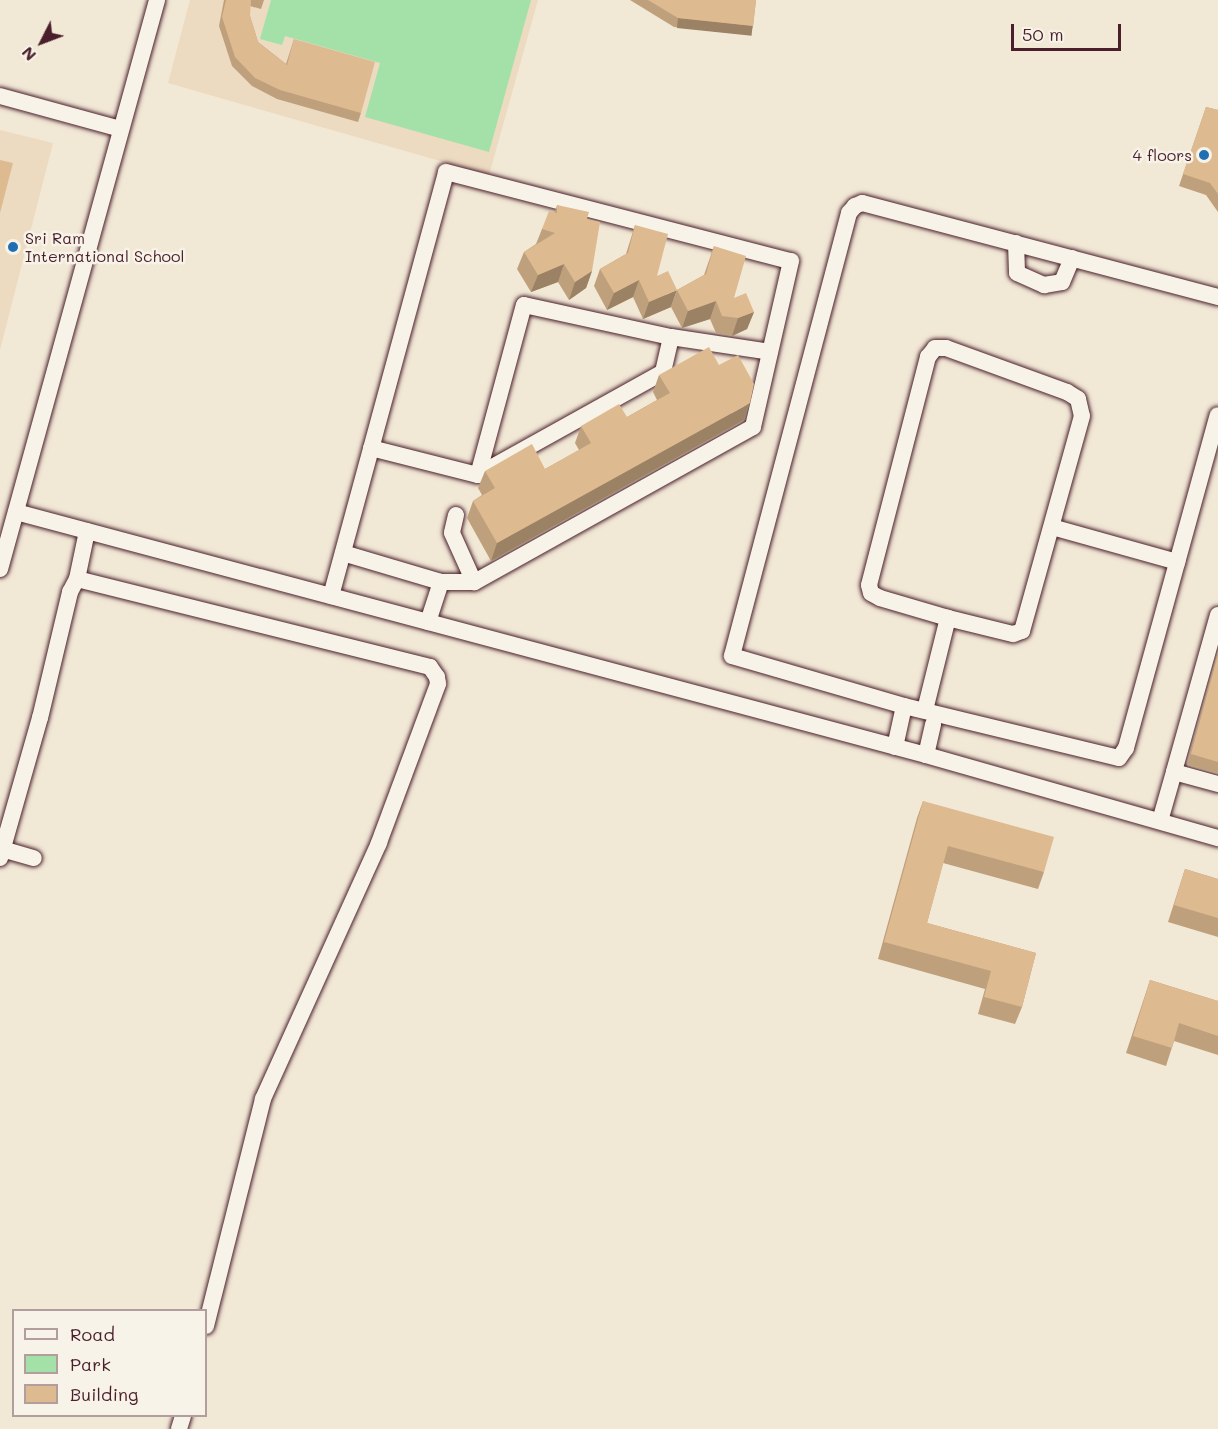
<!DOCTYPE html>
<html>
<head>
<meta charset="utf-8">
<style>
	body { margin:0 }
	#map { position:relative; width:1218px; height:1429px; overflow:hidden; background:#f2e8d6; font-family:Mali,sans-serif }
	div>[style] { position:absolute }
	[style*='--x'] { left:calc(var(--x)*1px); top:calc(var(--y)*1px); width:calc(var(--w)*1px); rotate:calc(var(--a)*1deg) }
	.built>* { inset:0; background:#ecdac1 }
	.green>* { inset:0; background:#a4e1a9 }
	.roads { filter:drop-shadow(0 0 2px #4a1f2b) drop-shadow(0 0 2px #4a1f2b) }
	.street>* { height:16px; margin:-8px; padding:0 8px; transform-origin:8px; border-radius:8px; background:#f7f3e8 }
	.wall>* { inset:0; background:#bfa07c }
	.shaded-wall>* { inset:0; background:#9b8265; transform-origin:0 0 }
	.building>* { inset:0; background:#deba90 }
	.dots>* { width:16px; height:16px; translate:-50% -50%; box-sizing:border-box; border:3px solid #f7f3e8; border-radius:50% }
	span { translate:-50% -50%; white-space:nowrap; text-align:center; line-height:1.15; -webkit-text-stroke:5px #f7f3e8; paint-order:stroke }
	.poi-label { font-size:16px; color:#4a1f2b }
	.right { translate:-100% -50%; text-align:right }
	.left { translate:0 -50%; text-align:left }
	.legend { position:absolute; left:12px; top:1309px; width:195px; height:108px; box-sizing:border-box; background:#f7f3e8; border:2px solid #b29e9c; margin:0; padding:8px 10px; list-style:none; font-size:18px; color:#4a1f2b }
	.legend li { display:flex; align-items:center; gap:12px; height:30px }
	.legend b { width:30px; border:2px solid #b29e9c }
	.north { position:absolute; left:12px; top:12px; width:60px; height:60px; -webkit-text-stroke:4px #f7f3e8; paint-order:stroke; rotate:228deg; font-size:16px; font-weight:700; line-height:24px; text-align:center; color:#4a1f2b }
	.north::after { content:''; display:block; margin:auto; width:21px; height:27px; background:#4a1f2b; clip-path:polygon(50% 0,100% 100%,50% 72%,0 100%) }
	.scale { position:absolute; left:1011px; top:24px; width:110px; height:27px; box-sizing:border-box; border:3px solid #4a1f2b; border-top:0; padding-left:8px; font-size:18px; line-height:21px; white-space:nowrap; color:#4a1f2b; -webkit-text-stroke:4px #f7f3e8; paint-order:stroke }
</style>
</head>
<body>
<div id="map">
	<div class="built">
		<div style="clip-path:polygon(190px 0,538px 0,489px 175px,168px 83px)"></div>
		<div style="clip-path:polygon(0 130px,53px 143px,0 350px)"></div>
	</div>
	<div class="green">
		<div style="clip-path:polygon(271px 0,531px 0,489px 152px,365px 117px,380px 63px,285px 36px,282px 45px,260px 39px)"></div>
	</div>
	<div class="roads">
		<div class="street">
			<div style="--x:0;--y:96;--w:125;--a:15.3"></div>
			<div style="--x:1016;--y:243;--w:30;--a:88"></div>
			<div style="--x:1017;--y:273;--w:30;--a:24"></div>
			<div style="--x:1044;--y:285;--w:18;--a:-9"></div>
			<div style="--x:1062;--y:282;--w:26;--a:-67"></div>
			<div style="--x:1218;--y:297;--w:368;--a:-165.2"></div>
			<div style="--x:862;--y:203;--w:8;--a:157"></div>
			<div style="--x:855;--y:206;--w:9;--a:131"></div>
			<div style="--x:849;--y:213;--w:458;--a:104.8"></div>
			<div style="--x:732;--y:656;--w:179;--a:16.2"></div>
			<div style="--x:904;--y:706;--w:221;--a:13.6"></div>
			<div style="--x:1119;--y:758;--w:12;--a:-55"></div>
			<div style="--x:1126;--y:748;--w:345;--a:-74.6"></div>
			<div style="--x:371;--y:448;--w:110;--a:14.2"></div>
			<div style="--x:478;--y:475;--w:212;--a:-29.1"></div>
			<div style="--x:663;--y:372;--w:36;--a:-77"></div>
			<div style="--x:671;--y:337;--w:100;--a:8.6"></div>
			<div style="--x:478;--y:475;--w:176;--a:-74.9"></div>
			<div style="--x:524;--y:305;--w:150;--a:12.3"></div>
			<div style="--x:16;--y:512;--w:942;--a:14.95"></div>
			<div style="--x:926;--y:755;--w:304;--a:15.9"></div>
			<div style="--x:456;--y:515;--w:18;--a:103"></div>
			<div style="--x:452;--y:533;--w:54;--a:65.8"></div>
			<div style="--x:1052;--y:527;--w:130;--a:15.6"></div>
			<div style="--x:343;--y:553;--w:102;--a:16.5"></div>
			<div style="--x:0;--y:569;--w:590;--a:-74.57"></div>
			<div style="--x:77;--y:579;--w:49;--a:-78.2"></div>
			<div style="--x:331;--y:596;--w:439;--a:-74.8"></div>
			<div style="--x:446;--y:172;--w:356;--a:14.5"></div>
			<div style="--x:791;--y:261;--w:170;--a:102.9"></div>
			<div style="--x:753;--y:427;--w:319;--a:150.9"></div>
			<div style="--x:474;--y:582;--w:33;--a:180"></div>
			<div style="--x:441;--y:582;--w:42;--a:108"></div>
			<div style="--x:1218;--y:615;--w:163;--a:105.7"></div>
			<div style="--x:1174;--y:772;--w:46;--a:15.3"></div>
			<div style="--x:925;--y:710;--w:95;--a:-76"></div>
			<div style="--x:948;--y:618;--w:71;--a:-163.6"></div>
			<div style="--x:880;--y:598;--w:10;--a:-151"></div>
			<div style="--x:871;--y:593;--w:8;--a:-104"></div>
			<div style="--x:869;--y:585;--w:236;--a:-75.5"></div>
			<div style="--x:928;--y:357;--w:11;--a:-52"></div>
			<div style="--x:935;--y:348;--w:11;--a:0"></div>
			<div style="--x:946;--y:348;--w:129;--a:20"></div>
			<div style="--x:1067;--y:392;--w:13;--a:32"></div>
			<div style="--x:1078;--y:399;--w:17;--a:77"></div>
			<div style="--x:1082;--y:416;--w:223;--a:105.6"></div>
			<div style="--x:1022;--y:631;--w:9;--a:162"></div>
			<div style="--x:1013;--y:634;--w:67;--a:-166.2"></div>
			<div style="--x:895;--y:747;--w:42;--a:-77.6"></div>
			<div style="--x:926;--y:755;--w:32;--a:-77"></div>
			<div style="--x:1160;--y:821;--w:51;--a:-74.1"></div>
			<div style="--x:2;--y:849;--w:33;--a:16"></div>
			<div style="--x:0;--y:858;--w:146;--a:-74.1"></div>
			<div style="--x:40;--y:718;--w:130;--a:-76.6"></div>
			<div style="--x:70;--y:592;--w:15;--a:-62"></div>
			<div style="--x:77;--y:579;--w:364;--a:14"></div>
			<div style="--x:430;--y:667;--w:12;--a:55"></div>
			<div style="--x:437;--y:677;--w:7;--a:82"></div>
			<div style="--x:438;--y:684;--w:170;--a:110.4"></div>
			<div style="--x:379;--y:843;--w:281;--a:114.4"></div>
			<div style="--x:263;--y:1099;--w:234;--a:104.1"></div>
			<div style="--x:179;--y:1429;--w:14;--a:-73"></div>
		</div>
	</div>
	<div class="wall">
		<div style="clip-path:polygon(224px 0,264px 0,261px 9px,250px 6px,250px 16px,258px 42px,286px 64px,294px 39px,361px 113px,358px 122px,277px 99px,252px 86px,232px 66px,219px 26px)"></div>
		<div style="clip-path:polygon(630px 0,756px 0,753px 26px,750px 35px,674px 27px)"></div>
		<div style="clip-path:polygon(1206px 107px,1218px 110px,1218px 212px,1206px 195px,1179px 186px)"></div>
		<div style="clip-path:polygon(557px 205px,587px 219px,592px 271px,586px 288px,569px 300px,558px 282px,531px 292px,517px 269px,524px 252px,536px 244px,542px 229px,555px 212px)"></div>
		<div style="clip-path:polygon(635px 225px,671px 307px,643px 319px,633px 297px,607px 310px,594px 286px,600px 269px,626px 254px)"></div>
		<div style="clip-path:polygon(714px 246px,734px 298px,754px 312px,747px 329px,732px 336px,716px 333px,710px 319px,682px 328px,671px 307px,677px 290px,704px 275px)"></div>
		<div style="clip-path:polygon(659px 375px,744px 420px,491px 561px,467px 518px,473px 501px,482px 495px,478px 488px,485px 471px,545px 469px,579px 450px,575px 443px,581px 426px,627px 417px,657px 400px,653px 392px)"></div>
		<div style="clip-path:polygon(1218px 651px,1218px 774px,1187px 765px)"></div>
		<div style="clip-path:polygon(923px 801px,1044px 872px,1038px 889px,943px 863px,927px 923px,1036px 953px,1022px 1007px,1015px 1024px,978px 1014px,985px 989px,878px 959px,917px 818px)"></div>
		<div style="clip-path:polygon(1185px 869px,1218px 879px,1218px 937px,1168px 922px)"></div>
		<div style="clip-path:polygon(1150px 980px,1218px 1001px,1218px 1055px,1174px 1041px,1166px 1066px,1126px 1053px)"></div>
	</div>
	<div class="shaded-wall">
		<div style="left:678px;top:18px;width:75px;height:10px;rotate:6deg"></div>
		<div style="clip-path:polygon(564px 264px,558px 282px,531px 292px,538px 275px)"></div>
		<div style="clip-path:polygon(592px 271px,586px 288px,569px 300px,575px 282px)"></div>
		<div style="clip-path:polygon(639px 280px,633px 297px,607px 310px,614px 293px)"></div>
		<div style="clip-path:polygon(677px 290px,671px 307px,643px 319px,649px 302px)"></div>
		<div style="clip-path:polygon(716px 301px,710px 319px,682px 328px,688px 311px)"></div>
		<div style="clip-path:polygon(754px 312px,747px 329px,732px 336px,738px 318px)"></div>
		<div style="clip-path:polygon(750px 403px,744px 420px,491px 561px,497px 543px)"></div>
	</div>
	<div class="building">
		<div style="clip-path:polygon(226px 0,251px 0,250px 16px,258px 42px,287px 65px,294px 39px,375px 62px,361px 113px,280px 90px,255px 78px,235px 57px,222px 17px)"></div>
		<div style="clip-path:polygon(648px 0,756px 0,753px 26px,678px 18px)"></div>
		<div style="clip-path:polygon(1206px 107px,1218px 110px,1218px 194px,1210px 183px,1183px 174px)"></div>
		<div style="clip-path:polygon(0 160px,13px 163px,0 213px)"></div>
		<div style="clip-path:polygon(557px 205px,589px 212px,587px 219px,600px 222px,592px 271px,575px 282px,564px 264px,538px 275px,524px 252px,555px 233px,542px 229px,549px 211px,557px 213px)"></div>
		<div style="clip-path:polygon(635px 225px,668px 234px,657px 276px,668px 271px,677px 290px,649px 302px,639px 280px,614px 293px,600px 269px,628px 253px)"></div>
		<div style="clip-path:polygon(714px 246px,746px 256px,734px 298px,746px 293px,754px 312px,738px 318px,722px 316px,716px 301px,688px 311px,677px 290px,706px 274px)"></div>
		<div style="clip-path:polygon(709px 347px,719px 365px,738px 355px,754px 384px,750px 403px,497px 543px,473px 501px,495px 488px,485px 471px,532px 444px,545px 469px,591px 443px,581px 426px,619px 404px,627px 417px,670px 393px,659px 375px)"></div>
		<div style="clip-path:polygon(1218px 655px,1218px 762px,1191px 754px)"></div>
		<div style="clip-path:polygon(923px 801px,1054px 837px,1044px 872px,948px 846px,927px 923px,1036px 953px,1022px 1007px,984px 997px,991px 971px,884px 942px)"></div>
		<div style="clip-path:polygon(1185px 869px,1218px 879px,1218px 918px,1174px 905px)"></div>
		<div style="clip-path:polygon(1150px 980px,1218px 1001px,1218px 1036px,1179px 1023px,1172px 1048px,1133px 1036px)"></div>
	</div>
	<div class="dots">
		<div style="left:1204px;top:155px;background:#1f6fb2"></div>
		<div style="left:13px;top:247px;background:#1f6fb2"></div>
	</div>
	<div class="poi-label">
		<span class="right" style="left:1192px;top:155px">4 floors</span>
		<span class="left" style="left:25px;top:247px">Sri Ram<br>International School</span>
	</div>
	<ul class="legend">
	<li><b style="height:8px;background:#f7f3e8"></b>Road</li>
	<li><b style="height:16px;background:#a4e1a9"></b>Park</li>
	<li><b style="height:16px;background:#deba90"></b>Building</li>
	</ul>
	<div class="north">N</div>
	<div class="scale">50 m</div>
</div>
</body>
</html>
